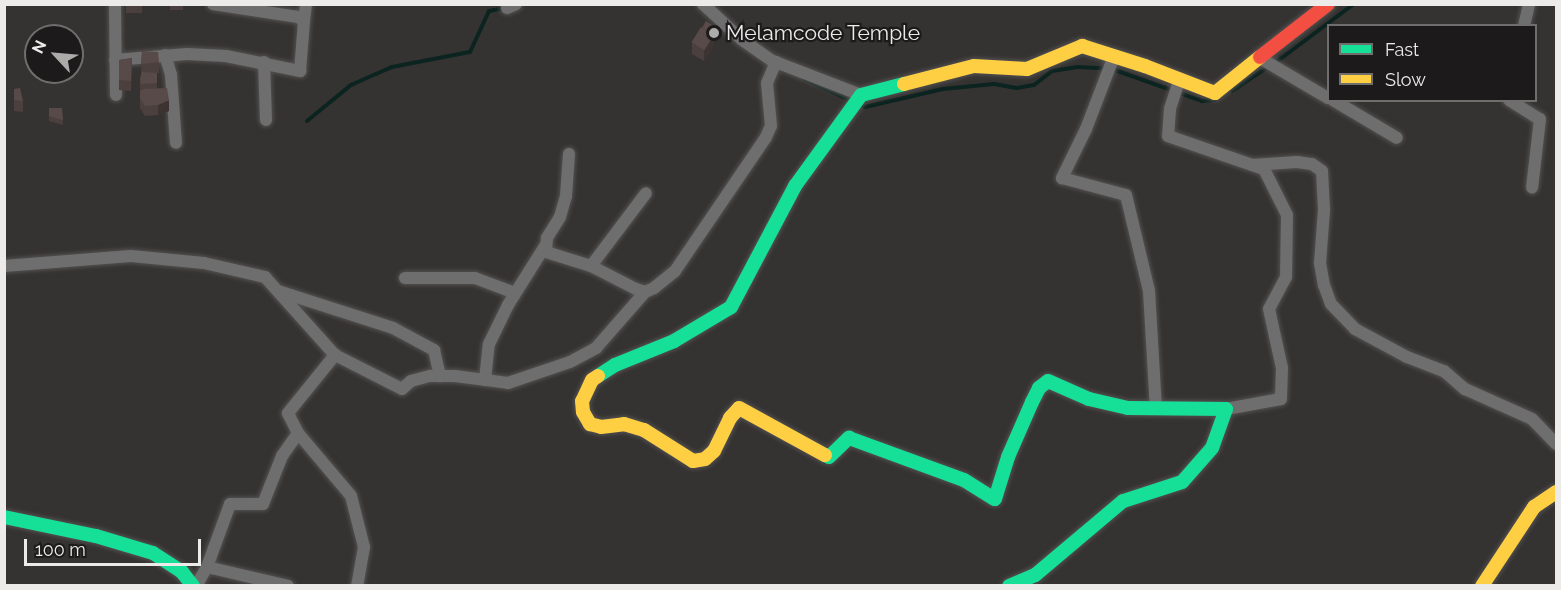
<!DOCTYPE html>
<html>
<head>
<meta charset="utf-8">
<style>
	body { margin:0 }
	#map { position:relative; width:1561px; height:590px; overflow:hidden; background:#353332; font-family:Raleway,sans-serif }
	div>[style] { position:absolute }
	[style*='--x'] { left:calc(var(--x)*1px); top:calc(var(--y)*1px); width:calc(var(--w)*1px); rotate:calc(var(--a)*1deg) }
	.stream>* { height:4px; margin:-2px; padding:0 2px; transform-origin:2px; border-radius:2px; background:#0c2420 }
	.roads { filter:drop-shadow(0 0 2px #535150) drop-shadow(0 0 2px #535150) }
	.street>* { height:12px; margin:-6px; padding:0 6px; transform-origin:6px; border-radius:6px; background:#6f6e6e }
	.fast>* { height:14px; margin:-7px; padding:0 7px; transform-origin:7px; border-radius:7px; background:#16e098 }
	.slow>* { height:14px; margin:-7px; padding:0 7px; transform-origin:7px; border-radius:7px; background:#ffcf43 }
	.jam>* { height:14px; margin:-7px; padding:0 7px; transform-origin:7px; border-radius:7px; background:#f24e42 }
	.wall>* { inset:0; background:#4b403e; transform-origin:0 0 }
	.shaded-wall>* { inset:0; background:#3d3432 }
	.building>* { inset:0; background:#574a48; transform-origin:0 0 }
	.dots>* { width:16px; height:16px; translate:-50% -50%; box-sizing:border-box; border:3px solid #1c1a1a; border-radius:50% }
	span { translate:-50% -50%; white-space:nowrap; text-align:center; line-height:1.15; -webkit-text-stroke:4.5px #1c1a1a; paint-order:stroke }
	.poi-label { font-size:21px; color:#edebea }
	.left { translate:0 -50%; text-align:left }
	.frame { position:absolute; inset:0; border:6px solid #edebea; pointer-events:none }
	.legend { position:absolute; left:1327px; top:24px; width:210px; height:78px; box-sizing:border-box; background:#1c1a1a; border:2px solid #706e6d; margin:0; padding:8px 10px; list-style:none; font-size:18px; color:#edebea }
	.legend li { display:flex; align-items:center; gap:12px; height:30px }
	.legend b { width:30px; border:2px solid #706e6d }
	.north { position:absolute; left:24px; top:24px; width:60px; height:60px; box-sizing:border-box; background:#1c1a1a; border:2px solid #706e6d; border-radius:50%; rotate:296deg; font-size:16px; font-weight:700; line-height:24px; text-align:center; color:#edebea }
	.north::after { content:''; display:block; margin:auto; width:21px; height:27px; background:#adabaa; clip-path:polygon(50% 0,100% 100%,50% 72%,0 100%) }
	.scale { position:absolute; left:24px; top:539px; width:177px; height:27px; box-sizing:border-box; border:3px solid #edebea; border-top:0; padding-left:8px; font-size:18px; line-height:21px; white-space:nowrap; color:#edebea; -webkit-text-stroke:4px #1c1a1a; paint-order:stroke }
</style>
</head>
<body>
<div id="map">
	<div class="stream">
		<div style="--x:1275;--y:63;--w:99;--a:-36.8"></div>
		<div style="--x:804;--y:79;--w:53;--a:24.6"></div>
		<div style="--x:1232;--y:91;--w:43;--a:-33.7"></div>
		<div style="--x:861;--y:105;--w:4;--a:27"></div>
		<div style="--x:865;--y:107;--w:80;--a:-13"></div>
		<div style="--x:943;--y:89;--w:51;--a:-5.6"></div>
		<div style="--x:994;--y:84;--w:23;--a:10"></div>
		<div style="--x:1017;--y:88;--w:17;--a:-10"></div>
		<div style="--x:1034;--y:85;--w:23;--a:-38"></div>
		<div style="--x:1052;--y:71;--w:26;--a:-9"></div>
		<div style="--x:1078;--y:67;--w:34;--a:3"></div>
		<div style="--x:1112;--y:69;--w:96;--a:19.6"></div>
		<div style="--x:1202;--y:101;--w:13;--a:-4"></div>
		<div style="--x:307;--y:121;--w:57;--a:-39.3"></div>
		<div style="--x:351;--y:85;--w:27;--a:-24"></div>
		<div style="--x:376;--y:74;--w:17;--a:-24"></div>
		<div style="--x:392;--y:67;--w:79;--a:-10.9"></div>
		<div style="--x:470;--y:52;--w:45;--a:-65.1"></div>
		<div style="--x:489;--y:11;--w:16;--a:-11"></div>
	</div>
	<div class="roads">
		<div class="street">
			<div style="--x:115;--y:4;--w:91;--a:89.4"></div>
			<div style="--x:703;--y:4;--w:52;--a:42.6"></div>
			<div style="--x:741;--y:39;--w:39;--a:35"></div>
			<div style="--x:773;--y:61;--w:94;--a:21.1"></div>
			<div style="--x:507;--y:8;--w:10;--a:-24"></div>
			<div style="--x:304;--y:21;--w:17;--a:-83"></div>
			<div style="--x:1524;--y:26;--w:23;--a:-77"></div>
			<div style="--x:165;--y:55;--w:21;--a:73"></div>
			<div style="--x:171;--y:75;--w:68;--a:85.8"></div>
			<div style="--x:1114;--y:56;--w:78;--a:111"></div>
			<div style="--x:1086;--y:129;--w:55;--a:116.1"></div>
			<div style="--x:1062;--y:178;--w:66;--a:14.9"></div>
			<div style="--x:1126;--y:195;--w:99;--a:76.5"></div>
			<div style="--x:1149;--y:291;--w:117;--a:86.6"></div>
			<div style="--x:1260;--y:58;--w:79;--a:30.5"></div>
			<div style="--x:115;--y:60;--w:72;--a:-4.8"></div>
			<div style="--x:187;--y:54;--w:39;--a:3"></div>
			<div style="--x:226;--y:56;--w:76;--a:11.5"></div>
			<div style="--x:300;--y:71;--w:50;--a:-85.4"></div>
			<div style="--x:304;--y:21;--w:7;--a:-146"></div>
			<div style="--x:298;--y:17;--w:86;--a:-171.3"></div>
			<div style="--x:264;--y:62;--w:58;--a:88"></div>
			<div style="--x:1179;--y:81;--w:29;--a:108"></div>
			<div style="--x:1170;--y:109;--w:27;--a:94"></div>
			<div style="--x:1168;--y:136;--w:102;--a:19"></div>
			<div style="--x:1264;--y:169;--w:51;--a:63.4"></div>
			<div style="--x:1287;--y:215;--w:62;--a:90.9"></div>
			<div style="--x:1286;--y:277;--w:36;--a:118"></div>
			<div style="--x:1269;--y:309;--w:60;--a:77.6"></div>
			<div style="--x:1282;--y:368;--w:31;--a:92"></div>
			<div style="--x:1281;--y:399;--w:56;--a:169.7"></div>
			<div style="--x:1333;--y:100;--w:74;--a:30.7"></div>
			<div style="--x:1509;--y:100;--w:36;--a:32"></div>
			<div style="--x:1540;--y:119;--w:69;--a:96.6"></div>
			<div style="--x:569;--y:154;--w:42;--a:94.1"></div>
			<div style="--x:566;--y:196;--w:22;--a:106"></div>
			<div style="--x:560;--y:217;--w:25;--a:122"></div>
			<div style="--x:547;--y:238;--w:14;--a:94"></div>
			<div style="--x:546;--y:252;--w:47;--a:17.3"></div>
			<div style="--x:591;--y:266;--w:51;--a:27.1"></div>
			<div style="--x:636;--y:289;--w:9;--a:18"></div>
			<div style="--x:645;--y:292;--w:10;--a:-24"></div>
			<div style="--x:654;--y:288;--w:27;--a:-39"></div>
			<div style="--x:675;--y:271;--w:162;--a:-55.8"></div>
			<div style="--x:766;--y:137;--w:12;--a:-66"></div>
			<div style="--x:771;--y:126;--w:43;--a:-95.3"></div>
			<div style="--x:767;--y:83;--w:23;--a:-67"></div>
			<div style="--x:1252;--y:165;--w:45;--a:-3.8"></div>
			<div style="--x:1297;--y:162;--w:15;--a:8"></div>
			<div style="--x:1312;--y:164;--w:12;--a:35"></div>
			<div style="--x:1322;--y:171;--w:39;--a:87"></div>
			<div style="--x:1324;--y:210;--w:53;--a:94.3"></div>
			<div style="--x:1320;--y:263;--w:22;--a:80"></div>
			<div style="--x:1324;--y:285;--w:20;--a:70"></div>
			<div style="--x:1331;--y:304;--w:35;--a:46"></div>
			<div style="--x:1355;--y:329;--w:59;--a:28.3"></div>
			<div style="--x:1407;--y:357;--w:40;--a:21"></div>
			<div style="--x:1444;--y:371;--w:28;--a:41"></div>
			<div style="--x:1465;--y:389;--w:73;--a:24.1"></div>
			<div style="--x:1532;--y:419;--w:35;--a:46"></div>
			<div style="--x:4;--y:266;--w:127;--a:-4.5"></div>
			<div style="--x:131;--y:256;--w:73;--a:5.5"></div>
			<div style="--x:204;--y:263;--w:63;--a:12.9"></div>
			<div style="--x:265;--y:277;--w:105;--a:48.1"></div>
			<div style="--x:335;--y:355;--w:75;--a:26.9"></div>
			<div style="--x:402;--y:389;--w:12;--a:-42"></div>
			<div style="--x:411;--y:381;--w:20;--a:-15"></div>
			<div style="--x:430;--y:376;--w:25;--a:0"></div>
			<div style="--x:455;--y:376;--w:53;--a:7.5"></div>
			<div style="--x:508;--y:383;--w:65;--a:-18.7"></div>
			<div style="--x:570;--y:362;--w:30;--a:-28"></div>
			<div style="--x:596;--y:348;--w:74;--a:-48.8"></div>
			<div style="--x:591;--y:266;--w:91;--a:-53"></div>
			<div style="--x:405;--y:278;--w:70;--a:0"></div>
			<div style="--x:475;--y:278;--w:43;--a:20.6"></div>
			<div style="--x:278;--y:291;--w:121;--a:17.8"></div>
			<div style="--x:393;--y:328;--w:47;--a:28.2"></div>
			<div style="--x:434;--y:350;--w:27;--a:77"></div>
			<div style="--x:485;--y:380;--w:36;--a:-84"></div>
			<div style="--x:489;--y:344;--w:43;--a:-64"></div>
			<div style="--x:508;--y:305;--w:70;--a:-57.9"></div>
			<div style="--x:298;--y:433;--w:82;--a:49.9"></div>
			<div style="--x:351;--y:496;--w:53;--a:75.7"></div>
			<div style="--x:364;--y:547;--w:40;--a:100"></div>
			<div style="--x:207;--y:567;--w:83;--a:13.2"></div>
			<div style="--x:196;--y:586;--w:22;--a:-60"></div>
			<div style="--x:207;--y:567;--w:67;--a:-69.9"></div>
			<div style="--x:230;--y:504;--w:33;--a:0"></div>
			<div style="--x:263;--y:504;--w:52;--a:-68.4"></div>
			<div style="--x:282;--y:456;--w:28;--a:-55"></div>
			<div style="--x:298;--y:433;--w:22;--a:-117"></div>
			<div style="--x:288;--y:413;--w:75;--a:-51"></div>
		</div>
		<div class="fast">
			<div style="--x:598;--y:376;--w:20;--a:-33"></div>
			<div style="--x:615;--y:365;--w:64;--a:-22.1"></div>
			<div style="--x:674;--y:341;--w:66;--a:-30.8"></div>
			<div style="--x:731;--y:307;--w:137;--a:-62.1"></div>
			<div style="--x:795;--y:186;--w:112;--a:-54"></div>
			<div style="--x:861;--y:95;--w:44;--a:-14.3"></div>
			<div style="--x:825;--y:455;--w:4;--a:27"></div>
			<div style="--x:829;--y:457;--w:28;--a:-44"></div>
			<div style="--x:849;--y:438;--w:122;--a:20.1"></div>
			<div style="--x:964;--y:480;--w:36;--a:32"></div>
			<div style="--x:995;--y:499;--w:44;--a:-72.8"></div>
			<div style="--x:1008;--y:457;--w:60;--a:-66.4"></div>
			<div style="--x:1032;--y:402;--w:16;--a:-63"></div>
			<div style="--x:1039;--y:388;--w:11;--a:-38"></div>
			<div style="--x:1048;--y:381;--w:45;--a:23.7"></div>
			<div style="--x:1089;--y:399;--w:40;--a:13"></div>
			<div style="--x:1128;--y:408;--w:98;--a:0.6"></div>
			<div style="--x:1226;--y:409;--w:41;--a:109.7"></div>
			<div style="--x:1212;--y:448;--w:45;--a:131.4"></div>
			<div style="--x:1182;--y:482;--w:62;--a:162.1"></div>
			<div style="--x:1123;--y:501;--w:115;--a:139.9"></div>
			<div style="--x:1035;--y:575;--w:28;--a:157"></div>
			<div style="--x:4;--y:517;--w:94;--a:11.7"></div>
			<div style="--x:96;--y:536;--w:59;--a:16.6"></div>
			<div style="--x:153;--y:553;--w:35;--a:33"></div>
			<div style="--x:182;--y:572;--w:18;--a:52"></div>
		</div>
		<div class="slow">
			<div style="--x:904;--y:84;--w:72;--a:-14.4"></div>
			<div style="--x:974;--y:66;--w:53;--a:3.2"></div>
			<div style="--x:1027;--y:69;--w:60;--a:-22.7"></div>
			<div style="--x:1082;--y:46;--w:66;--a:17.6"></div>
			<div style="--x:1145;--y:66;--w:75;--a:21.1"></div>
			<div style="--x:1215;--y:93;--w:58;--a:-38.7"></div>
			<div style="--x:598;--y:376;--w:7;--a:146"></div>
			<div style="--x:592;--y:380;--w:23;--a:115"></div>
			<div style="--x:582;--y:401;--w:11;--a:85"></div>
			<div style="--x:583;--y:412;--w:14;--a:60"></div>
			<div style="--x:590;--y:424;--w:11;--a:15"></div>
			<div style="--x:601;--y:427;--w:23;--a:-7"></div>
			<div style="--x:624;--y:424;--w:21;--a:17"></div>
			<div style="--x:644;--y:430;--w:58;--a:32.3"></div>
			<div style="--x:693;--y:461;--w:12;--a:-9"></div>
			<div style="--x:705;--y:459;--w:12;--a:-42"></div>
			<div style="--x:714;--y:451;--w:37;--a:-64"></div>
			<div style="--x:730;--y:418;--w:13;--a:-48"></div>
			<div style="--x:739;--y:408;--w:98;--a:28.7"></div>
			<div style="--x:1482;--y:586;--w:95;--a:-56.6"></div>
			<div style="--x:1534;--y:507;--w:27;--a:-34"></div>
		</div>
		<div class="jam">
			<div style="--x:1260;--y:57;--w:86;--a:-37.9"></div>
		</div>
	</div>
	<div class="wall">
		<div style="left:126px;top:4px;width:16px;height:9px"></div>
		<div style="left:170px;top:4px;width:13px;height:6px"></div>
		<div style="clip-path:polygon(706px 21px,719px 34px,716px 39px,714px 37px,714px 45px,704px 61px,692px 54px,692px 43px,702px 28px)"></div>
		<div style="clip-path:polygon(142px 51px,159px 62px,159px 73px,157px 73px,157px 88px,169px 111px,158px 115px,145px 116px,140px 108px,140px 79px,141px 74px)"></div>
		<div style="clip-path:polygon(132px 58px,131px 91px,119px 90px,119px 60px)"></div>
		<div style="clip-path:polygon(14px 89px,23px 101px,23px 112px,14px 111px)"></div>
		<div style="clip-path:polygon(49px 108px,62px 108px,63px 125px,49px 121px)"></div>
	</div>
	<div class="shaded-wall">
		<div style="clip-path:polygon(714px 35px,714px 45px,704px 61px,704px 51px)"></div>
		<div style="clip-path:polygon(169px 100px,169px 111px,158px 115px,158px 105px)"></div>
	</div>
	<div class="building">
		<div style="clip-path:polygon(706px 21px,719px 29px,716px 34px,709px 27px,707px 31px,702px 28px)"></div>
		<div style="left:701px;top:27px;width:15px;height:18px;rotate:32deg"></div>
		<div style="clip-path:polygon(58px 29px,59px 36px,39px 36px,39px 34px)"></div>
		<div style="clip-path:polygon(142px 51px,158px 52px,159px 62px,141px 64px)"></div>
		<div style="clip-path:polygon(132px 58px,131px 81px,119px 80px,119px 60px)"></div>
		<div style="clip-path:polygon(142px 72px,157px 73px,157px 83px,141px 84px,140px 79px)"></div>
		<div style="clip-path:polygon(20px 88px,23px 101px,14px 100px,14px 89px)"></div>
		<div style="clip-path:polygon(167px 88px,169px 100px,158px 105px,145px 106px,140px 98px,140px 91px,144px 89px)"></div>
		<div style="clip-path:polygon(49px 108px,62px 108px,63px 120px,49px 116px)"></div>
	</div>
	<div class="dots">
		<div style="left:714px;top:33px;background:#adabaa"></div>
	</div>
	<div class="poi-label">
		<span class="left" style="left:726px;top:33px">Melamcode Temple</span>
	</div>
	<div class="frame"></div>
	<ul class="legend">
	<li><b style="height:8px;background:#16e098"></b>Fast</li>
	<li><b style="height:8px;background:#ffcf43"></b>Slow</li>
	</ul>
	<div class="north">N</div>
	<div class="scale">100 m</div>
</div>
</body>
</html>
